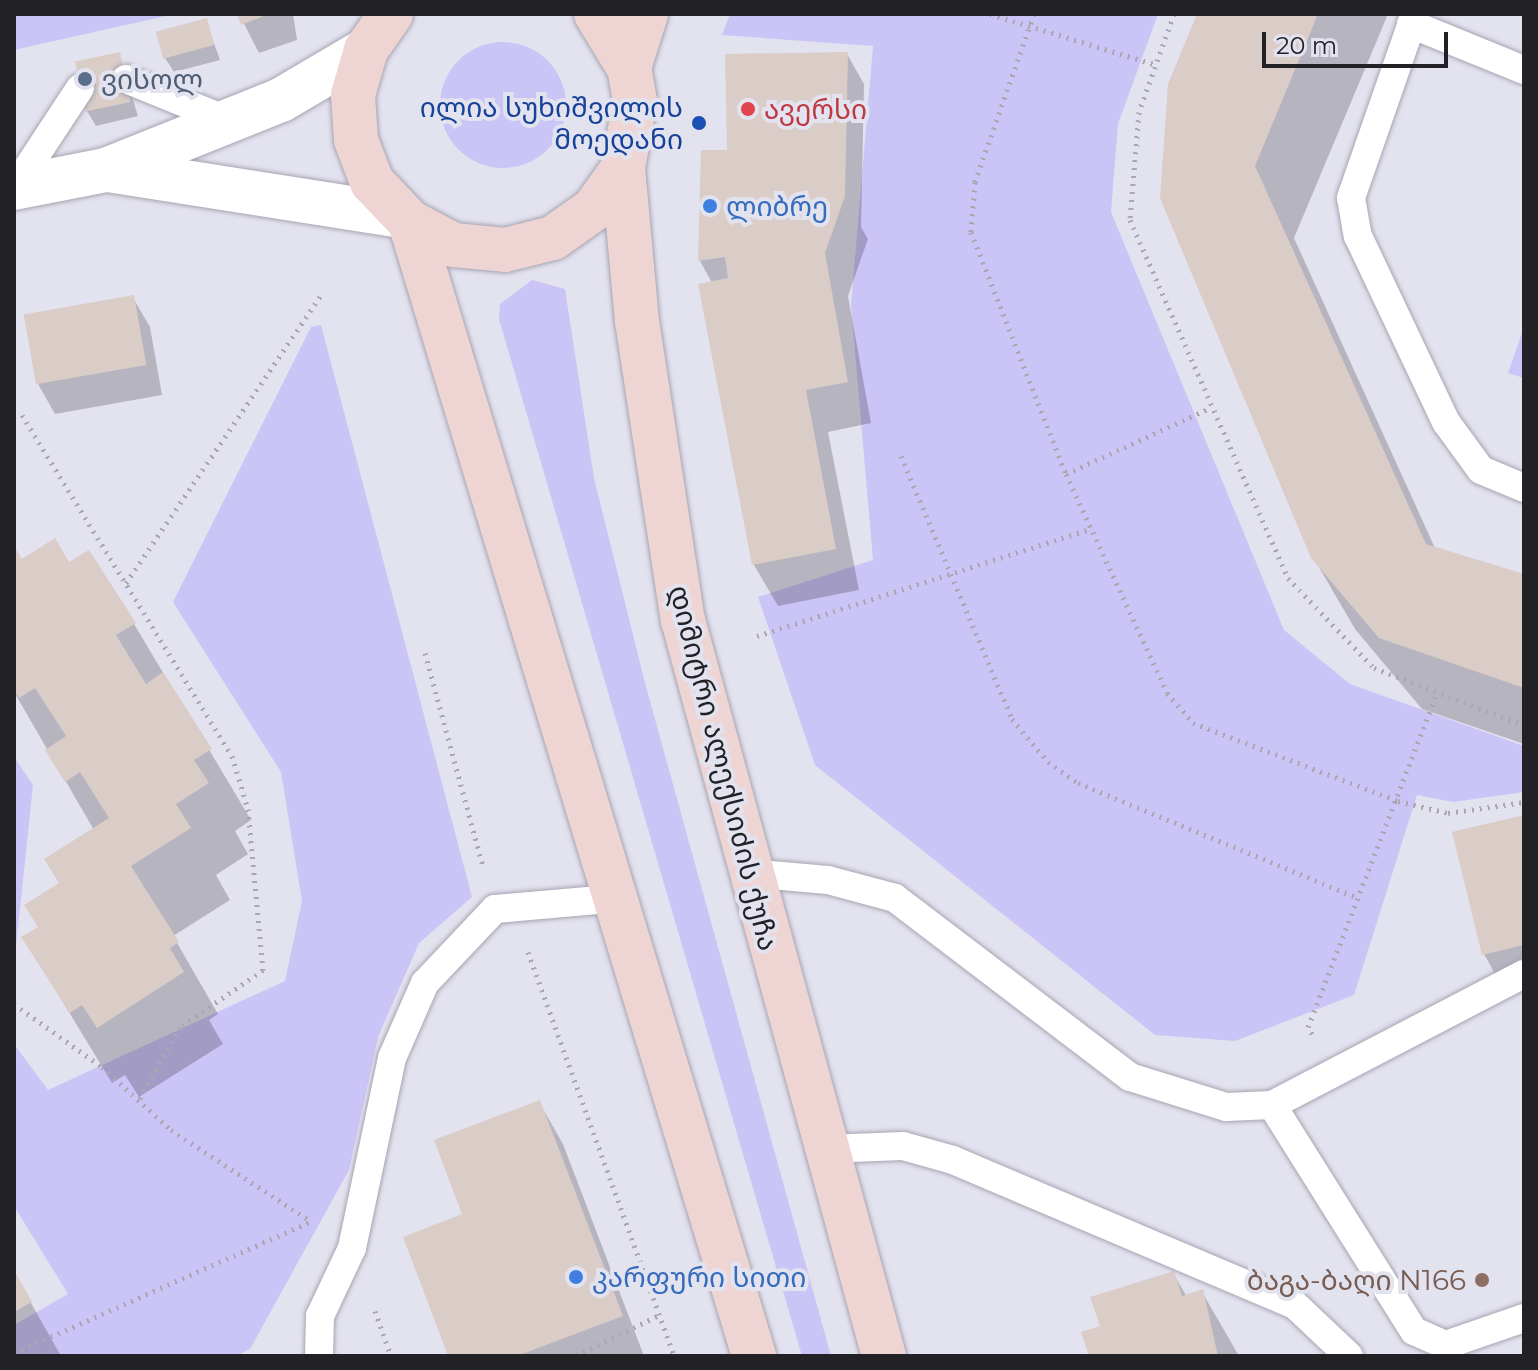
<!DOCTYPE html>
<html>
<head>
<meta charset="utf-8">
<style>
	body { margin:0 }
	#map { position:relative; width:1538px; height:1370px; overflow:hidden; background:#e3e2ef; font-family:Montserrat,"Noto Sans Georgian",sans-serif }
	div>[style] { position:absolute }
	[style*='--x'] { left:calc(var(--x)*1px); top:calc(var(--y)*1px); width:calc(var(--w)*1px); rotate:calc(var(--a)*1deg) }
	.green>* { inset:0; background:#cbc4f7 }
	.round { border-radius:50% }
	.shadow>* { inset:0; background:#0003 }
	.building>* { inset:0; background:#daccc7; transform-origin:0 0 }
	.path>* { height:5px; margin-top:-2.5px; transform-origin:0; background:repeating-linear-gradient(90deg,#a8a7b2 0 2px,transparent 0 8px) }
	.roads { filter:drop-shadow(0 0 2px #a6a5b2) drop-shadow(0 0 2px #a6a5b2) }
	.service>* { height:28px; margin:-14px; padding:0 14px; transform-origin:14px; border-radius:14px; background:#fff }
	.tertiary>* { height:44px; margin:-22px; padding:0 22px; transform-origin:22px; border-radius:22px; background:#fff }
	.secondary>* { height:44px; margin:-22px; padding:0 22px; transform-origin:22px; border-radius:22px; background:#eed4d2 }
	.dots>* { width:22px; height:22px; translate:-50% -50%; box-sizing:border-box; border:4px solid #e3e2ef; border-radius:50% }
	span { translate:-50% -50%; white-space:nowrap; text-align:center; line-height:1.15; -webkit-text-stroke:8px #e3e2ef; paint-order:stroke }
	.service-label { font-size:28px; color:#4e5e75 }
	.left { translate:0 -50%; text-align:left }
	.transit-label { font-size:28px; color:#164399 }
	.right { translate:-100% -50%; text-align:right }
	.health-label { font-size:28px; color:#be3a42 }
	.shop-label { font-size:28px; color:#366cbe }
	.street-label { font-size:28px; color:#222126 }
	.education-label { font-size:28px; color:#785e54 }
	.frame { position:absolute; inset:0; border:16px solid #222126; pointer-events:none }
	.scale { position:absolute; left:1262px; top:32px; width:186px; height:36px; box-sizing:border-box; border:4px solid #222126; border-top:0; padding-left:10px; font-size:24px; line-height:28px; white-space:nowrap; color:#222126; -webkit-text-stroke:6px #e3e2ef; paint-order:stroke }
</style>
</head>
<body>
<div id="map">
	<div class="green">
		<div style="clip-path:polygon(14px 14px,175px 14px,14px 50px)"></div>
		<div style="clip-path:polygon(730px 14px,1158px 14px,1118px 124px,1111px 212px,1284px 630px,1350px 684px,1524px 746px,1524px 792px,1453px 802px,1417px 795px,1354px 995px,1235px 1041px,1155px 1035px,815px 765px,758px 597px,873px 560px,851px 305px,873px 46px,722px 35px)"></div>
		<div class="round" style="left:440px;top:42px;width:126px;height:126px"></div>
		<div style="clip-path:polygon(532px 280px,565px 289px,594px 478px,645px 683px,831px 1356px,802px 1356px,499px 319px,500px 304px)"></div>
		<div style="clip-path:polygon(321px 325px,472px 897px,419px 943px,378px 1037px,349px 1170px,250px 1349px,236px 1356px,14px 1356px,14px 1325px,68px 1294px,14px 1206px,14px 1044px,48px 1090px,285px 981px,302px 901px,281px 772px,173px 602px,311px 327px)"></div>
		<div style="clip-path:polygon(1524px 327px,1524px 378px,1508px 373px)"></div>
		<div style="clip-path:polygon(14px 757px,33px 785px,14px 965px)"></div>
	</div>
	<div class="shadow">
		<div style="clip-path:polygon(239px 14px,293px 14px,297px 40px,259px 53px)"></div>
		<div style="clip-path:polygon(1199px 14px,1388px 14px,1294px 238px,1435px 548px,1524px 576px,1524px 744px,1422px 709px,1355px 629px,1313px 557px)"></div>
		<div style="clip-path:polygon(206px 21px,220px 60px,174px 72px,165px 58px)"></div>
		<div style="clip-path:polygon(847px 54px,864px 84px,861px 227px,868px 239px,848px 296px,871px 423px,828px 432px,859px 590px,778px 606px,754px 565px,712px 283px,700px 261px,703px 152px,729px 152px)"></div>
		<div style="clip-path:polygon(119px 55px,138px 116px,96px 126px,87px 111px)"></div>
		<div style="clip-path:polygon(133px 298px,150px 327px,162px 395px,55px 414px,38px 384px)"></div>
		<div style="clip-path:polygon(14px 550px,22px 562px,69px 565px,134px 624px,251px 820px,235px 831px,248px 854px,216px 875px,230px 900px,173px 936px,218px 1014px,209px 1020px,223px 1044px,139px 1097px,125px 1075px,112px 1083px,24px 938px,40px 928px,94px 830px,14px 692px)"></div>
		<div style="clip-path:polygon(1524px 817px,1524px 977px,1500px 983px,1484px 954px)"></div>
		<div style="clip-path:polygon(539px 1102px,563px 1144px,644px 1356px,450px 1356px,465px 1215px)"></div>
		<div style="clip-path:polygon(14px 1273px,61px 1356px,14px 1356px)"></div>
		<div style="clip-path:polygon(1173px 1273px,1187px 1297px,1202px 1292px,1239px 1356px,1091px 1356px,1102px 1328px)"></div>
	</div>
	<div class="building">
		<div style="clip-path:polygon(237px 14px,269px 14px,241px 25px)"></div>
		<div style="clip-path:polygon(1197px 14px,1318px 14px,1255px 166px,1426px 544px,1524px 574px,1524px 688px,1379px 638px,1311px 558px,1160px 198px,1168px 84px)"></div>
		<div style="left:207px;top:18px;width:28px;height:53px;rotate:75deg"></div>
		<div style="left:120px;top:52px;width:51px;height:46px;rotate:78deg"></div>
		<div style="clip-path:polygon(848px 52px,845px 196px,825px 253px,848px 382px,806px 390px,836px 549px,752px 565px,698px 284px,728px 278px,725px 257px,698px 261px,701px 150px,727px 150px,725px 54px)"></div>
		<div style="left:134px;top:295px;width:71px;height:112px;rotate:80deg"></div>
		<div style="clip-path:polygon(55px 538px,69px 562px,89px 550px,136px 623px,116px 635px,146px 684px,163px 672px,212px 749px,194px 760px,209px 783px,176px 804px,191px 828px,131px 866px,179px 942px,170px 948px,184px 972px,97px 1028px,82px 1005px,70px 1013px,21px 937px,38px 927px,24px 905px,59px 883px,44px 859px,109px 818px,80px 772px,65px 782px,45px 750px,66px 736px,35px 688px,19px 698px,14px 690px,14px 546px,22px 559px)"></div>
		<div style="clip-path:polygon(1524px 815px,1524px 945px,1482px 955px,1452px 832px)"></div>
		<div style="clip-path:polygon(540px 1100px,623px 1316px,517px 1356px,448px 1356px,403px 1237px,462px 1214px,434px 1140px)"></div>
		<div style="clip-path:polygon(14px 1270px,32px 1302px,14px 1312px)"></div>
		<div style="clip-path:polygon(1174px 1271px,1182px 1296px,1203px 1289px,1218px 1356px,1089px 1356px,1081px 1332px,1100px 1326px,1090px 1297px)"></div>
	</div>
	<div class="path">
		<div style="--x:990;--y:14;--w:171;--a:17"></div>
		<div style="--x:1034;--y:14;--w:178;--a:109.4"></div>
		<div style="--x:975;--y:182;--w:50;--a:94.6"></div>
		<div style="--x:971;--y:232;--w:260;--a:68.6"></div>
		<div style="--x:1066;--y:474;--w:241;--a:65.2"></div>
		<div style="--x:1167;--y:693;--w:40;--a:49"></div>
		<div style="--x:1193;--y:723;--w:219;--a:20.8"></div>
		<div style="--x:1398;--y:801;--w:51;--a:13.5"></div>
		<div style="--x:1448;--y:813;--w:77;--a:-8.2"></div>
		<div style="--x:1174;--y:14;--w:104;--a:109.7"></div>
		<div style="--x:1139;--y:112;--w:108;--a:94.8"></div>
		<div style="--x:1130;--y:220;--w:391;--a:66.2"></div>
		<div style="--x:1288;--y:578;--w:124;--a:46.3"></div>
		<div style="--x:1374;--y:668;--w:160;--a:20.8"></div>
		<div style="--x:22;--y:415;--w:400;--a:58.4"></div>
		<div style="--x:232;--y:756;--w:55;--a:73.2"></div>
		<div style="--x:248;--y:809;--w:162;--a:84.7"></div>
		<div style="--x:263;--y:970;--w:101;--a:145.5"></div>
		<div style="--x:180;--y:1027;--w:84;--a:119.3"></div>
		<div style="--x:901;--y:456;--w:285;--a:67.1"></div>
		<div style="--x:1012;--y:719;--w:56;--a:50.1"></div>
		<div style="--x:1048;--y:762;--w:37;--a:35"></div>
		<div style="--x:1078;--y:783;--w:303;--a:22.3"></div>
		<div style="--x:1066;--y:474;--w:156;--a:-24.6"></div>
		<div style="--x:126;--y:583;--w:348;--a:-55.9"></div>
		<div style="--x:757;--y:636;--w:351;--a:-17.8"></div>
		<div style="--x:425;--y:653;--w:222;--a:74.8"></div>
		<div style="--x:528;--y:952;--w:430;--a:70.1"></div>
		<div style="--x:14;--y:1004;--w:108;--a:35.6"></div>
		<div style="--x:102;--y:1067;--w:93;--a:42.4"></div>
		<div style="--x:171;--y:1130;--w:165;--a:33.1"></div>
		<div style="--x:1312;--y:1034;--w:8;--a:-120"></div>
		<div style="--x:1308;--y:1027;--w:359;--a:-68.9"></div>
		<div style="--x:375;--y:1311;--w:48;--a:70.4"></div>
		<div style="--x:14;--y:1353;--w:323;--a:-23.9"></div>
		<div style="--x:576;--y:1356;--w:95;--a:-26.3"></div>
	</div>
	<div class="roads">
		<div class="service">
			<div style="--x:1415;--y:14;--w:195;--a:109.2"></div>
			<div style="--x:1351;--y:198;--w:39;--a:80"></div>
			<div style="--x:1358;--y:236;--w:206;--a:64.7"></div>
			<div style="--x:1446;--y:422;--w:59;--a:53.9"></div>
			<div style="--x:1481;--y:470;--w:47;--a:22.7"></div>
			<div style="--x:1411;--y:24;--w:122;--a:22.2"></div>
			<div style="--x:126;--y:79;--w:111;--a:22.2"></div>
			<div style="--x:15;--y:187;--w:118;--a:-56.7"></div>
			<div style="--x:748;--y:873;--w:80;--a:5"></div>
			<div style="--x:828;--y:880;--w:69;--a:15"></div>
			<div style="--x:895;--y:898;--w:295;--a:37.3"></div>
			<div style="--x:1130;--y:1077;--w:101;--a:17.4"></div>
			<div style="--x:1226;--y:1107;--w:46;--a:-2.5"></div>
			<div style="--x:1272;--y:1105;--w:284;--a:-27.5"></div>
			<div style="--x:1272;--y:1105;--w:267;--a:57.9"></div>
			<div style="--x:1414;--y:1331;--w:35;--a:24"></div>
			<div style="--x:1446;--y:1345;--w:83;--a:-19.1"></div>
			<div style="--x:824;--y:1149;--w:79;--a:-2.2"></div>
			<div style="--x:903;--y:1146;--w:52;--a:15.6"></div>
			<div style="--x:953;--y:1160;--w:371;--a:23"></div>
			<div style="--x:1295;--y:1305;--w:74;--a:43.4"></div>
			<div style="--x:319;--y:1356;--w:40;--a:-88.6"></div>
			<div style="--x:320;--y:1316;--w:75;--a:-64.8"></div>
			<div style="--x:352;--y:1248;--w:194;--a:-78.1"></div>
			<div style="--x:392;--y:1058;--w:82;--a:-66.3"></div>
			<div style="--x:425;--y:983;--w:102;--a:-46.6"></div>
			<div style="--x:495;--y:909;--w:125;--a:-5"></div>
		</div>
		<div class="tertiary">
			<div style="--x:108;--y:170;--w:297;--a:8.9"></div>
			<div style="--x:14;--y:188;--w:94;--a:-11.1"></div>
			<div style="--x:106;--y:170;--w:188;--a:-21.8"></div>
			<div style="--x:281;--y:100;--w:99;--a:-30.5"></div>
		</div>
		<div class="secondary">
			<div style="--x:391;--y:14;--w:44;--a:124.8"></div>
			<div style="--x:366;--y:50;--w:47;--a:106.1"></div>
			<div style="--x:353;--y:95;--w:45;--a:86.2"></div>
			<div style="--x:356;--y:140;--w:45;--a:69.1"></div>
			<div style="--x:372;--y:182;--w:55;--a:46.5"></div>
			<div style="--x:410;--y:222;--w:50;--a:27.6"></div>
			<div style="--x:454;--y:245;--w:51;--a:5.6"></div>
			<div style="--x:505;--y:250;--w:49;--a:-14"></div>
			<div style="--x:553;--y:238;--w:50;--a:-35.3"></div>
			<div style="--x:594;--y:209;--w:50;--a:-54.7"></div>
			<div style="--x:623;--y:168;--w:68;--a:-79.8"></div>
			<div style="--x:635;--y:101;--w:34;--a:-100"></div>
			<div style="--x:629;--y:68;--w:63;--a:-121.4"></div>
			<div style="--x:629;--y:68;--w:57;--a:-72.5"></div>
			<div style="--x:623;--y:168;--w:154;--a:84.8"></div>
			<div style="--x:637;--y:321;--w:303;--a:81.3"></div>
			<div style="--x:683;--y:620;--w:763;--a:74.73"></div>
			<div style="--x:410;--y:222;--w:1185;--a:73.12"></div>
		</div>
	</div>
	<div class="dots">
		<div style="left:85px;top:79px;background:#5c6f8a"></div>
		<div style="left:748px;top:109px;background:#e0444e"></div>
		<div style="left:699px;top:123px;background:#1a4fb4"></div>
		<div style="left:710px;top:206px;background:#3f7fe0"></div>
		<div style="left:576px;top:1277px;background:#3f7fe0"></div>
		<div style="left:1482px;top:1280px;background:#8d6e63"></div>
	</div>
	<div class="service-label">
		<span class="left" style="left:101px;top:79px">ვისოლ</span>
	</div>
	<div class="transit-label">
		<span class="right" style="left:683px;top:123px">ილია სუხიშვილის<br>მოედანი</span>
	</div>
	<div class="health-label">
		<span class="left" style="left:764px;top:109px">ავერსი</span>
	</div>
	<div class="shop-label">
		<span class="left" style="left:726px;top:206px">ლიბრე</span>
		<span class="left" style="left:592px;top:1277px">კარფური სითი</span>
	</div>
	<div class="street-label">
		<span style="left:724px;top:768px;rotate:76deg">დიმიტრი ალექსიძის ქუჩა</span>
	</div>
	<div class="education-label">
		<span class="right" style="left:1466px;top:1280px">ბაგა-ბაღი N166</span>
	</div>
	<div class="frame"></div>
	<div class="scale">20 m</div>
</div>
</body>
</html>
